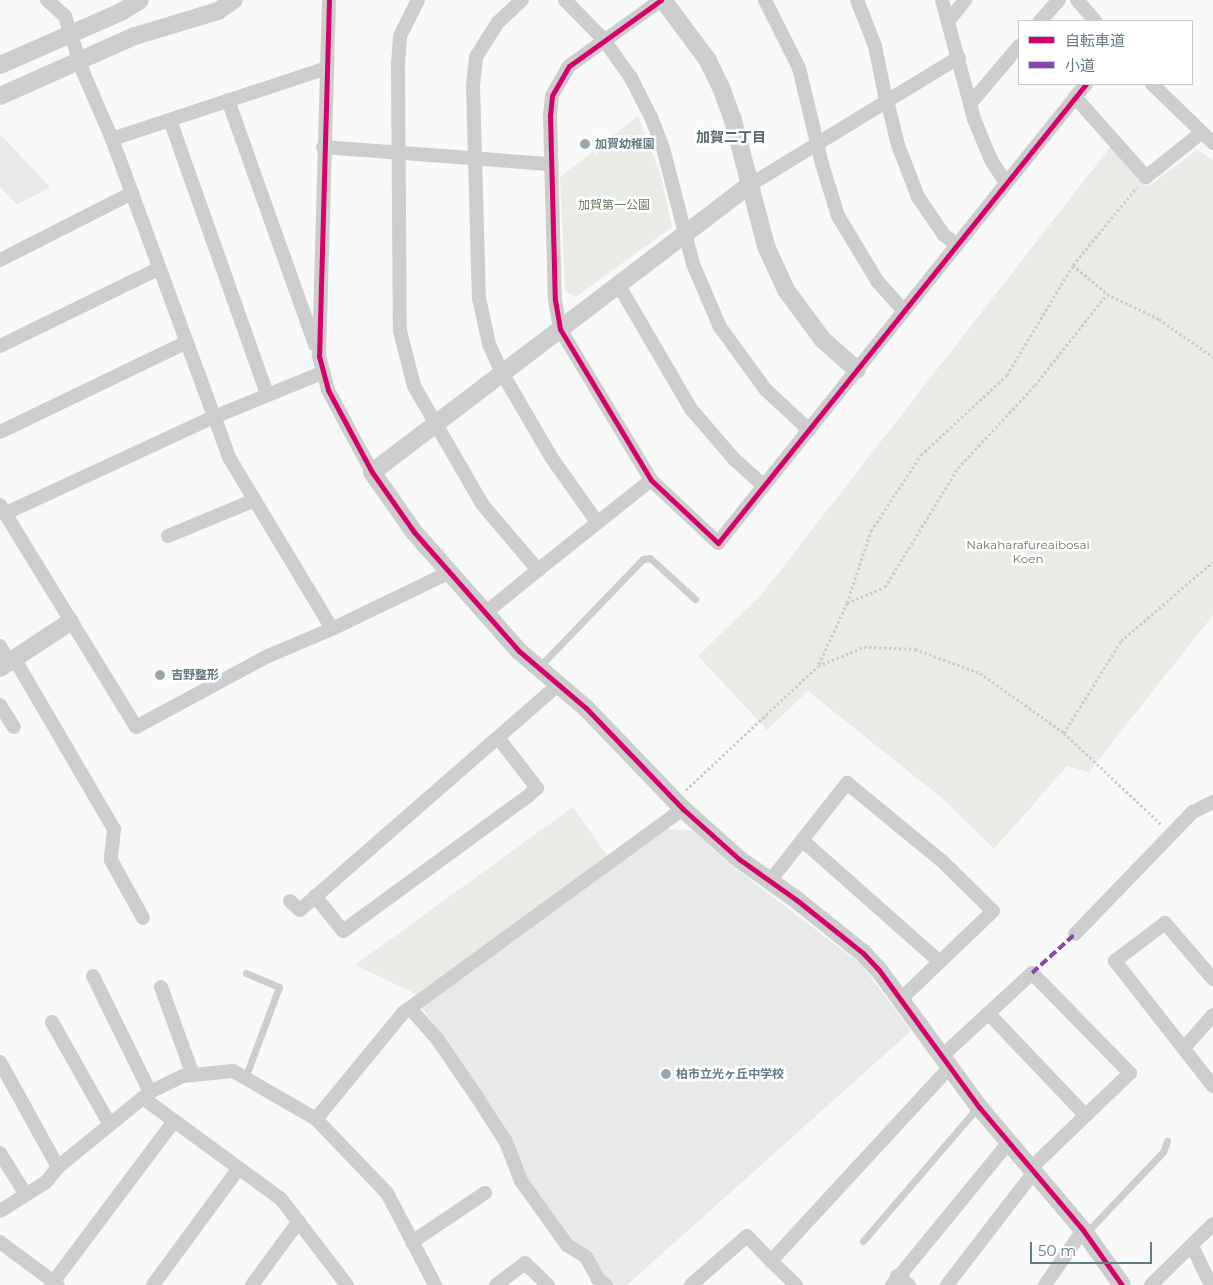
<!DOCTYPE html>
<html>
<head>
<meta charset="utf-8">
<style>
	body { margin:0 }
	#map { position:relative; width:1213px; height:1285px; overflow:hidden; background:#f9f9f9; font-family:Montserrat,"Noto Sans JP",sans-serif }
	div>[style] { position:absolute }
	[style*='--x'] { left:calc(var(--x)*1px); top:calc(var(--y)*1px); width:calc(var(--w)*1px); rotate:calc(var(--a)*1deg) }
	.built>* { inset:0; background:#e8eaea }
	.green>* { inset:0; background:#e8ebe6 }
	.path>* { height:3px; margin-top:-1.5px; transform-origin:0; background:repeating-linear-gradient(90deg,#cacbcc 0 2.5px,transparent 0 5px) }
	.service>* { height:7px; margin:-3.5px; padding:0 3.5px; transform-origin:3.5px; border-radius:3.5px; background:#cccece }
	.minor>* { height:14px; margin:-7px; padding:0 7px; transform-origin:7px; border-radius:7px; background:#cccece }
	.tertiary>* { height:18px; margin:-9px; padding:0 9px; transform-origin:9px; border-radius:9px; background:#cccece }
	.quiet>* { height:4px; margin-top:-2px; transform-origin:0; background:repeating-linear-gradient(90deg,#8e44ad 0 8px,transparent 0 12px) }
	.cycleway>* { height:5px; margin:-2.5px; padding:0 2.5px; transform-origin:2.5px; border-radius:2.5px; background:#d6006c }
	.dots>* { width:14px; height:14px; translate:-50% -50%; box-sizing:border-box; border:2px solid #fff; border-radius:50% }
	span { translate:-50% -50%; white-space:nowrap; text-align:center; line-height:1.15; -webkit-text-stroke:5px #fff; paint-order:stroke }
	.poi-label { font-size:12px; color:#647a84; font-weight:700 }
	.left { translate:0 -50%; text-align:left }
	.park-label { font-size:12px; color:#6b7a63 }
	.neighbourhood-label { font-size:14px; color:#57676e; font-weight:700 }
	.legend { position:absolute; left:1018px; top:20px; width:175px; height:65px; box-sizing:border-box; background:#fff; border:1px solid #c1cace; margin:0; padding:6px 9px; list-style:none; font-size:15px; color:#647a84 }
	.legend li { display:flex; align-items:center; gap:10px; height:25px }
	.legend b { width:25px; border:1px solid #c1cace }
	.scale { position:absolute; left:1030px; top:1242px; width:122px; height:22px; box-sizing:border-box; border:2px solid #647a84; border-top:0; padding-left:6px; font-size:15px; line-height:18px; white-space:nowrap; color:#647a84; -webkit-text-stroke:4px #fff; paint-order:stroke }
</style>
</head>
<body>
<div id="map">
	<div class="built">
		<div style="clip-path:polygon(0 134px,50px 187px,17px 205px,0 187px)"></div>
		<div style="clip-path:polygon(667px 829px,694px 831px,732px 866px,862px 965px,911px 1031px,627px 1285px,614px 1285px,570px 1241px,523px 1176px,499px 1117px,422px 1008px,430px 998px)"></div>
	</div>
	<div class="green">
		<div style="clip-path:polygon(638px 116px,661px 176px,672px 227px,576px 297px,565px 291px,560px 177px)"></div>
		<div style="clip-path:polygon(1111px 146px,1149px 186px,1197px 150px,1213px 160px,1213px 615px,1089px 772px,1067px 766px,994px 849px,943px 799px,808px 691px,767px 730px,698px 656px,762px 594px)"></div>
		<div style="clip-path:polygon(573px 807px,608px 857px,416px 994px,355px 965px)"></div>
	</div>
	<div class="path">
		<div style="--x:1073;--y:265;--w:45;--a:40.5"></div>
		<div style="--x:847;--y:603;--w:76;--a:-71.6"></div>
		<div style="--x:871;--y:531;--w:91;--a:-56.7"></div>
		<div style="--x:921;--y:455;--w:117;--a:-42.9"></div>
		<div style="--x:1007;--y:375;--w:128;--a:-59"></div>
		<div style="--x:1073;--y:265;--w:101;--a:-50.6"></div>
		<div style="--x:819;--y:664;--w:67;--a:-65.3"></div>
		<div style="--x:847;--y:603;--w:41;--a:-22.8"></div>
		<div style="--x:885;--y:587;--w:140;--a:-58.5"></div>
		<div style="--x:958;--y:468;--w:113;--a:-47.1"></div>
		<div style="--x:1035;--y:385;--w:116;--a:-51.6"></div>
		<div style="--x:1107;--y:294;--w:58;--a:25.7"></div>
		<div style="--x:1159;--y:319;--w:66;--a:35.1"></div>
		<div style="--x:1064;--y:733;--w:108;--a:-58.2"></div>
		<div style="--x:1121;--y:641;--w:121;--a:-40.7"></div>
		<div style="--x:686;--y:790;--w:181;--a:-43.2"></div>
		<div style="--x:818;--y:666;--w:50;--a:-22.4"></div>
		<div style="--x:864;--y:647;--w:51;--a:2.2"></div>
		<div style="--x:915;--y:649;--w:69;--a:20.3"></div>
		<div style="--x:980;--y:673;--w:103;--a:35.5"></div>
		<div style="--x:1064;--y:733;--w:134;--a:43.2"></div>
	</div>
	<div class="service">
		<div style="--x:539;--y:667;--w:150;--a:-46.1"></div>
		<div style="--x:643;--y:559;--w:7;--a:-8"></div>
		<div style="--x:650;--y:558;--w:61;--a:42.3"></div>
		<div style="--x:245;--y:1078;--w:97;--a:-69.5"></div>
		<div style="--x:279;--y:987;--w:36;--a:-157"></div>
		<div style="--x:1086;--y:1233;--w:112;--a:-46.5"></div>
		<div style="--x:1163;--y:1152;--w:12;--a:-70"></div>
		<div style="--x:863;--y:1241;--w:177;--a:-49.4"></div>
	</div>
	<div class="minor">
		<div style="--x:47;--y:0;--w:24;--a:42"></div>
		<div style="--x:65;--y:16;--w:59;--a:72.2"></div>
		<div style="--x:83;--y:72;--w:73;--a:66.6"></div>
		<div style="--x:112;--y:139;--w:341;--a:69.8"></div>
		<div style="--x:230;--y:459;--w:198;--a:59"></div>
		<div style="--x:329;--y:0;--w:356;--a:91.6"></div>
		<div style="--x:319;--y:356;--w:35;--a:75"></div>
		<div style="--x:328;--y:390;--w:93;--a:61.8"></div>
		<div style="--x:418;--y:0;--w:40;--a:116.6"></div>
		<div style="--x:400;--y:36;--w:30;--a:94"></div>
		<div style="--x:398;--y:66;--w:265;--a:89.6"></div>
		<div style="--x:400;--y:331;--w:57;--a:75.7"></div>
		<div style="--x:414;--y:386;--w:136;--a:60"></div>
		<div style="--x:482;--y:504;--w:87;--a:49.7"></div>
		<div style="--x:538;--y:570;--w:144;--a:-38.5"></div>
		<div style="--x:522;--y:0;--w:33;--a:137"></div>
		<div style="--x:498;--y:22;--w:41;--a:122.2"></div>
		<div style="--x:476;--y:57;--w:30;--a:96"></div>
		<div style="--x:473;--y:87;--w:211;--a:88.4"></div>
		<div style="--x:479;--y:298;--w:47;--a:77.7"></div>
		<div style="--x:489;--y:344;--w:30;--a:66"></div>
		<div style="--x:501;--y:371;--w:99;--a:59.8"></div>
		<div style="--x:551;--y:457;--w:80;--a:54.7"></div>
		<div style="--x:565;--y:0;--w:56;--a:45.7"></div>
		<div style="--x:604;--y:40;--w:47;--a:54.6"></div>
		<div style="--x:631;--y:78;--w:44;--a:62.9"></div>
		<div style="--x:651;--y:117;--w:33;--a:69"></div>
		<div style="--x:663;--y:148;--w:120;--a:75.5"></div>
		<div style="--x:693;--y:264;--w:69;--a:66.8"></div>
		<div style="--x:720;--y:327;--w:78;--a:53.9"></div>
		<div style="--x:766;--y:390;--w:59;--a:42.9"></div>
		<div style="--x:661;--y:0;--w:113;--a:144.3"></div>
		<div style="--x:569;--y:66;--w:34;--a:120"></div>
		<div style="--x:552;--y:96;--w:19;--a:96"></div>
		<div style="--x:550;--y:115;--w:185;--a:88.5"></div>
		<div style="--x:555;--y:300;--w:29;--a:80"></div>
		<div style="--x:560;--y:329;--w:176;--a:58.9"></div>
		<div style="--x:651;--y:480;--w:92;--a:43.2"></div>
		<div style="--x:718;--y:543;--w:588;--a:-51.28"></div>
		<div style="--x:765;--y:0;--w:76;--a:63.4"></div>
		<div style="--x:799;--y:68;--w:99;--a:76.5"></div>
		<div style="--x:822;--y:164;--w:54;--a:72.9"></div>
		<div style="--x:838;--y:216;--w:77;--a:58.8"></div>
		<div style="--x:878;--y:282;--w:39;--a:48"></div>
		<div style="--x:857;--y:0;--w:49;--a:68.6"></div>
		<div style="--x:875;--y:46;--w:55;--a:78.5"></div>
		<div style="--x:942;--y:0;--w:123;--a:74.9"></div>
		<div style="--x:974;--y:119;--w:44;--a:67.5"></div>
		<div style="--x:991;--y:160;--w:27;--a:57"></div>
		<div style="--x:1077;--y:0;--w:28;--a:49"></div>
		<div style="--x:949;--y:20;--w:26;--a:-51"></div>
		<div style="--x:1040;--y:21;--w:28;--a:-48"></div>
		<div style="--x:1152;--y:84;--w:85;--a:44"></div>
		<div style="--x:1075;--y:97;--w:107;--a:48.4"></div>
		<div style="--x:1146;--y:177;--w:70;--a:-38.7"></div>
		<div style="--x:228;--y:100;--w:260;--a:70.4"></div>
		<div style="--x:887;--y:100;--w:46;--a:76.3"></div>
		<div style="--x:898;--y:145;--w:56;--a:69"></div>
		<div style="--x:918;--y:197;--w:46;--a:55.6"></div>
		<div style="--x:944;--y:235;--w:16;--a:38"></div>
		<div style="--x:970;--y:104;--w:76;--a:-49.8"></div>
		<div style="--x:170;--y:120;--w:291;--a:70.5"></div>
		<div style="--x:112;--y:139;--w:226;--a:-18.3"></div>
		<div style="--x:323;--y:147;--w:229;--a:4.3"></div>
		<div style="--x:748;--y:186;--w:247;--a:-31.4"></div>
		<div style="--x:0;--y:260;--w:148;--a:-26.9"></div>
		<div style="--x:618;--y:284;--w:145;--a:59.7"></div>
		<div style="--x:691;--y:409;--w:66;--a:49.3"></div>
		<div style="--x:734;--y:459;--w:40;--a:42"></div>
		<div style="--x:0;--y:346;--w:176;--a:-26"></div>
		<div style="--x:0;--y:432;--w:205;--a:-25.7"></div>
		<div style="--x:0;--y:505;--w:260;--a:58.5"></div>
		<div style="--x:136;--y:727;--w:150;--a:-28.3"></div>
		<div style="--x:268;--y:656;--w:69;--a:-22.9"></div>
		<div style="--x:332;--y:629;--w:129;--a:-25.8"></div>
		<div style="--x:6;--y:513;--w:229;--a:-24.8"></div>
		<div style="--x:214;--y:417;--w:117;--a:-22.2"></div>
		<div style="--x:168;--y:536;--w:94;--a:-22.5"></div>
		<div style="--x:484;--y:614;--w:70;--a:-39.2"></div>
		<div style="--x:0;--y:646;--w:18;--a:61"></div>
		<div style="--x:14;--y:658;--w:198;--a:59.7"></div>
		<div style="--x:114;--y:829;--w:31;--a:96"></div>
		<div style="--x:111;--y:860;--w:66;--a:61.1"></div>
		<div style="--x:0;--y:705;--w:26;--a:58"></div>
		<div style="--x:802;--y:840;--w:184;--a:41.5"></div>
		<div style="--x:770;--y:881;--w:125;--a:-51.8"></div>
		<div style="--x:847;--y:783;--w:123;--a:39.4"></div>
		<div style="--x:942;--y:861;--w:71;--a:44.4"></div>
		<div style="--x:993;--y:911;--w:129;--a:136.3"></div>
		<div style="--x:315;--y:896;--w:45;--a:51.3"></div>
		<div style="--x:343;--y:931;--w:229;--a:-36.1"></div>
		<div style="--x:528;--y:796;--w:12;--a:-42"></div>
		<div style="--x:537;--y:788;--w:62;--a:-127.8"></div>
		<div style="--x:290;--y:901;--w:13;--a:42"></div>
		<div style="--x:300;--y:910;--w:342;--a:-41.1"></div>
		<div style="--x:1075;--y:934;--w:170;--a:-46"></div>
		<div style="--x:1193;--y:812;--w:22;--a:-27"></div>
		<div style="--x:93;--y:976;--w:129;--a:63.8"></div>
		<div style="--x:1213;--y:979;--w:74;--a:-130.6"></div>
		<div style="--x:1165;--y:923;--w:63;--a:142.8"></div>
		<div style="--x:1115;--y:961;--w:159;--a:51.9"></div>
		<div style="--x:161;--y:987;--w:94;--a:70"></div>
		<div style="--x:410;--y:1008;--w:43;--a:48.8"></div>
		<div style="--x:438;--y:1040;--w:69;--a:55.6"></div>
		<div style="--x:477;--y:1097;--w:54;--a:57.2"></div>
		<div style="--x:506;--y:1142;--w:42;--a:69"></div>
		<div style="--x:521;--y:1181;--w:79;--a:54.3"></div>
		<div style="--x:567;--y:1245;--w:22;--a:32"></div>
		<div style="--x:586;--y:1257;--w:25;--a:61"></div>
		<div style="--x:598;--y:1279;--w:10;--a:37"></div>
		<div style="--x:988;--y:1013;--w:141;--a:46.4"></div>
		<div style="--x:52;--y:1022;--w:118;--a:60.6"></div>
		<div style="--x:1184;--y:1048;--w:44;--a:-48.7"></div>
		<div style="--x:941;--y:1057;--w:124;--a:-42.7"></div>
		<div style="--x:1032;--y:973;--w:140;--a:45.6"></div>
		<div style="--x:1130;--y:1073;--w:137;--a:136.2"></div>
		<div style="--x:0;--y:1062;--w:120;--a:61.1"></div>
		<div style="--x:143;--y:1098;--w:171;--a:36.2"></div>
		<div style="--x:281;--y:1199;--w:108;--a:52.5"></div>
		<div style="--x:316;--y:1119;--w:137;--a:-50.6"></div>
		<div style="--x:403;--y:1013;--w:346;--a:-36.1"></div>
		<div style="--x:0;--y:1153;--w:49;--a:58.2"></div>
		<div style="--x:0;--y:1211;--w:54;--a:-32.2"></div>
		<div style="--x:46;--y:1182;--w:19;--a:-51"></div>
		<div style="--x:58;--y:1167;--w:119;--a:-39.2"></div>
		<div style="--x:150;--y:1092;--w:37;--a:-26"></div>
		<div style="--x:183;--y:1076;--w:50;--a:-5.7"></div>
		<div style="--x:233;--y:1071;--w:96;--a:30"></div>
		<div style="--x:316;--y:1119;--w:103;--a:46.2"></div>
		<div style="--x:387;--y:1193;--w:104;--a:62.4"></div>
		<div style="--x:0;--y:1242;--w:72;--a:36.6"></div>
		<div style="--x:412;--y:1242;--w:88;--a:-33.9"></div>
		<div style="--x:1192;--y:1246;--w:43;--a:64"></div>
		<div style="--x:897;--y:1276;--w:15;--a:37"></div>
		<div style="--x:51;--y:1285;--w:205;--a:-53.1"></div>
		<div style="--x:153;--y:1285;--w:145;--a:-53.7"></div>
		<div style="--x:252;--y:1285;--w:79;--a:-53.7"></div>
		<div style="--x:496;--y:1285;--w:36;--a:-37"></div>
		<div style="--x:525;--y:1263;--w:32;--a:44"></div>
		<div style="--x:691;--y:1285;--w:74;--a:-41.2"></div>
		<div style="--x:747;--y:1236;--w:35;--a:46"></div>
		<div style="--x:796;--y:1285;--w:35;--a:-136"></div>
		<div style="--x:771;--y:1261;--w:263;--a:-47.3"></div>
		<div style="--x:892;--y:1285;--w:185;--a:-50.7"></div>
		<div style="--x:947;--y:1285;--w:143;--a:-52.4"></div>
		<div style="--x:1045;--y:1285;--w:67;--a:-55.4"></div>
		<div style="--x:1151;--y:1285;--w:87;--a:-44.5"></div>
	</div>
	<div class="tertiary">
		<div style="--x:663;--y:0;--w:74;--a:53.3"></div>
		<div style="--x:707;--y:59;--w:34;--a:64"></div>
		<div style="--x:722;--y:90;--w:32;--a:70"></div>
		<div style="--x:733;--y:120;--w:130;--a:75.3"></div>
		<div style="--x:766;--y:246;--w:48;--a:65.6"></div>
		<div style="--x:786;--y:290;--w:62;--a:53.5"></div>
		<div style="--x:823;--y:340;--w:45;--a:41.4"></div>
		<div style="--x:0;--y:65;--w:132;--a:-23.7"></div>
		<div style="--x:121;--y:12;--w:22;--a:-32"></div>
		<div style="--x:0;--y:96;--w:148;--a:-24"></div>
		<div style="--x:135;--y:36;--w:87;--a:-16.8"></div>
		<div style="--x:218;--y:11;--w:19;--a:-35"></div>
		<div style="--x:748;--y:186;--w:472;--a:142.7"></div>
		<div style="--x:372;--y:472;--w:73;--a:55"></div>
		<div style="--x:414;--y:532;--w:159;--a:48.6"></div>
		<div style="--x:519;--y:651;--w:88;--a:40.4"></div>
		<div style="--x:586;--y:708;--w:140;--a:46.2"></div>
		<div style="--x:683;--y:809;--w:75;--a:41.8"></div>
		<div style="--x:739;--y:859;--w:72;--a:35.4"></div>
		<div style="--x:798;--y:901;--w:83;--a:38.7"></div>
		<div style="--x:863;--y:953;--w:23;--a:47"></div>
		<div style="--x:879;--y:970;--w:170;--a:53.9"></div>
		<div style="--x:979;--y:1107;--w:161;--a:49.8"></div>
		<div style="--x:1083;--y:1230;--w:67;--a:54.7"></div>
		<div style="--x:0;--y:668;--w:84;--a:-33.3"></div>
	</div>
	<div class="quiet">
		<div style="--x:1032;--y:973;--w:58;--a:-42.2"></div>
	</div>
	<div class="cycleway">
		<div style="--x:329;--y:0;--w:356;--a:91.6"></div>
		<div style="--x:319;--y:356;--w:35;--a:75"></div>
		<div style="--x:328;--y:390;--w:93;--a:61.8"></div>
		<div style="--x:372;--y:472;--w:73;--a:55"></div>
		<div style="--x:414;--y:532;--w:159;--a:48.6"></div>
		<div style="--x:519;--y:651;--w:88;--a:40.4"></div>
		<div style="--x:586;--y:708;--w:140;--a:46.2"></div>
		<div style="--x:683;--y:809;--w:75;--a:41.8"></div>
		<div style="--x:739;--y:859;--w:72;--a:35.4"></div>
		<div style="--x:798;--y:901;--w:83;--a:38.7"></div>
		<div style="--x:863;--y:953;--w:23;--a:47"></div>
		<div style="--x:879;--y:970;--w:170;--a:53.9"></div>
		<div style="--x:979;--y:1107;--w:161;--a:49.8"></div>
		<div style="--x:1083;--y:1230;--w:67;--a:54.7"></div>
		<div style="--x:661;--y:0;--w:113;--a:144.3"></div>
		<div style="--x:569;--y:66;--w:34;--a:120"></div>
		<div style="--x:552;--y:96;--w:19;--a:96"></div>
		<div style="--x:550;--y:115;--w:185;--a:88.5"></div>
		<div style="--x:555;--y:300;--w:29;--a:80"></div>
		<div style="--x:560;--y:329;--w:176;--a:58.9"></div>
		<div style="--x:651;--y:480;--w:92;--a:43.2"></div>
		<div style="--x:718;--y:543;--w:588;--a:-51.28"></div>
	</div>
	<div class="dots">
		<div style="left:585px;top:144px;background:#98a6ad"></div>
		<div style="left:160px;top:675px;background:#98a6ad"></div>
		<div style="left:666px;top:1074px;background:#98a6ad"></div>
	</div>
	<div class="poi-label">
		<span class="left" style="left:595px;top:144px">加賀幼稚園</span>
		<span class="left" style="left:171px;top:675px">吉野整形</span>
		<span class="left" style="left:676px;top:1074px">柏市立光ヶ丘中学校</span>
	</div>
	<div class="park-label">
		<span style="left:614px;top:205px">加賀第一公園</span>
		<span style="left:1028px;top:552px">Nakaharafureaibosai<br>Koen</span>
	</div>
	<div class="neighbourhood-label">
		<span style="left:731px;top:137px">加賀二丁目</span>
	</div>
	<ul class="legend">
	<li><b style="height:6px;background:#d6006c"></b>自転車道</li>
	<li><b style="height:6px;background:#8e44ad"></b>小道</li>
	</ul>
	<div class="scale">50 m</div>
</div>
</body>
</html>
